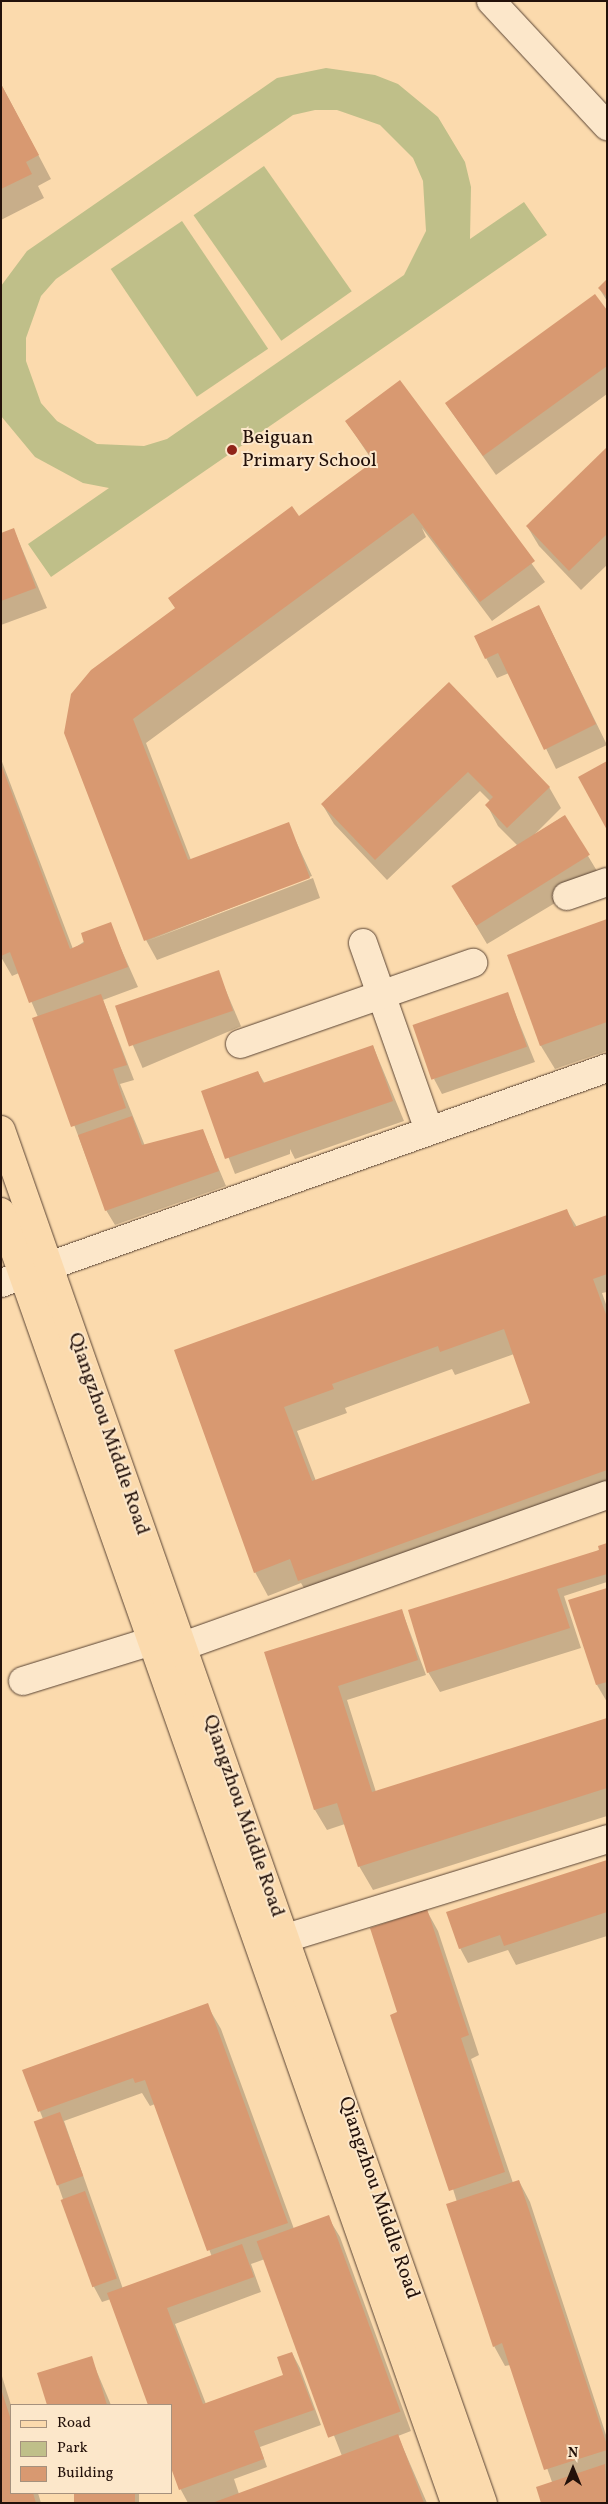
<!DOCTYPE html>
<html>
<head>
<meta charset="utf-8">
<style>
	body { margin:0 }
	#map { position:relative; width:608px; height:2504px; overflow:hidden; background:#fbdaad; font-family:Vollkorn,serif }
	div>[style] { position:absolute }
	[style*='--x'] { left:calc(var(--x)*1px); top:calc(var(--y)*1px); width:calc(var(--w)*1px); rotate:calc(var(--a)*1deg) }
	.green>* { inset:0; background:#bfbf89; transform-origin:0 0 }
	.shadow>* { inset:0; background:#0003; transform-origin:0 0 }
	.building>* { inset:0; background:#d89971; transform-origin:0 0 }
	.roads { filter:drop-shadow(0 0 1px #594333) drop-shadow(0 0 1px #594333) }
	.minor>* { height:28px; margin:-14px; padding:0 14px; transform-origin:14px; border-radius:14px; background:#fce7ca }
	.major>* { height:28px; margin:-14px; padding:0 14px; transform-origin:14px; border-radius:14px; background:#fbdaad }
	.dots>* { width:14px; height:14px; translate:-50% -50%; box-sizing:border-box; border:2px solid #fce7ca; border-radius:50% }
	span { translate:-50% -50%; white-space:nowrap; text-align:center; line-height:1.15; -webkit-text-stroke:4px #fce7ca; paint-order:stroke }
	.poi-label { font-size:20px; color:#23110a }
	.left { translate:0 -50%; text-align:left }
	.street-label { font-size:20px; color:#23110a }
	.frame { position:absolute; inset:0; border:2px solid #23110a; pointer-events:none }
	.legend { position:absolute; left:10px; top:2404px; width:162px; height:90px; box-sizing:border-box; background:#fce7ca; border:1px solid #a5917d; margin:0; padding:6px 9px; list-style:none; font-size:15px; color:#23110a }
	.legend li { display:flex; align-items:center; gap:10px; height:25px }
	.legend b { width:25px; border:1px solid #a5917d }
	.north { position:absolute; left:548px; top:2444px; width:50px; height:50px; -webkit-text-stroke:4px #fce7ca; paint-order:stroke; rotate:0deg; font-size:14px; font-weight:700; line-height:20px; text-align:center; color:#23110a }
	.north::after { content:''; display:block; margin:auto; width:18px; height:22px; background:#23110a; clip-path:polygon(50% 0,100% 100%,50% 72%,0 100%) }
</style>
</head>
<body>
<div id="map">
	<div class="green">
		<div style="clip-path:polygon(evenodd,326px 68px,375px 75px,398px 84px,438px 117px,465px 162px,471px 187px,470px 239px,524px 202px,547px 235px,51px 577px,28px 544px,109px 488px,83px 483px,35px 457px,1px 416px,1px 286px,27px 251px,277px 78px,326px 68px,315px 110px,337px 110px,380px 125px,413px 158px,423px 181px,426px 231px,404px 275px,167px 439px,144px 446px,97px 444px,57px 421px,41px 403px,26px 361px,26px 338px,41px 296px,56px 279px,293px 115px,315px 110px)"></div>
		<div style="left:264px;top:166px;width:153px;height:86px;rotate:55deg"></div>
		<div style="left:182px;top:221px;width:154px;height:86px;rotate:56deg"></div>
	</div>
	<div class="shadow">
		<div style="clip-path:polygon(1px 84px,51px 179px,38px 186px,44px 198px,1px 220px)"></div>
		<div style="clip-path:polygon(607px 281px,607px 301px,599px 288px)"></div>
		<div style="clip-path:polygon(607px 313px,607px 394px,496px 475px,446px 404px)"></div>
		<div style="clip-path:polygon(399px 382px,545px 582px,492px 621px,422px 528px,426px 537px,146px 743px,191px 860px,288px 824px,312px 876px,147px 941px,313px 878px,320px 898px,157px 960px,146px 940px,66px 733px,299px 518px,374px 463px,346px 421px)"></div>
		<div style="clip-path:polygon(607px 449px,607px 565px,581px 590px,539px 546px,527px 526px)"></div>
		<div style="clip-path:polygon(14px 530px,47px 608px,1px 625px,1px 534px)"></div>
		<div style="clip-path:polygon(539px 606px,607px 745px,556px 769px,509px 673px,497px 678px,486px 658px)"></div>
		<div style="clip-path:polygon(449px 684px,549px 787px,561px 808px,534px 835px,564px 816px,600px 876px,487px 944px,463px 904px,517px 845px,498px 826px,487px 805px,491px 802px,480px 791px,387px 880px,334px 824px,322px 804px)"></div>
		<div style="clip-path:polygon(1px 759px,73px 949px,110px 924px,138px 987px,103px 1000px,134px 1080px,120px 1084px,145px 1146px,203px 1131px,226px 1186px,115px 1225px,106px 1210px,34px 1018px,38px 1017px,19px 973px,12px 976px,1px 957px)"></div>
		<div style="clip-path:polygon(607px 920px,607px 1051px,555px 1069px,541px 1046px,509px 955px)"></div>
		<div style="left:218px;top:972px;width:59px;height:107px;rotate:67deg"></div>
		<div style="clip-path:polygon(507px 993px,535px 1062px,442px 1094px,434px 1079px)"></div>
		<div style="clip-path:polygon(373px 1046px,404px 1121px,295px 1159px,290px 1149px,290px 1154px,235px 1174px,203px 1092px,258px 1072px,265px 1084px)"></div>
		<div style="clip-path:polygon(evenodd,567px 1211px,577px 1227px,607px 1217px,607px 1292px,602px 1293px,607px 1307px,607px 1498px,313px 1604px,301px 1583px,268px 1596px,255px 1572px,175px 1351px,567px 1211px,514px 1354px,532px 1404px,316px 1481px,297px 1431px,347px 1413px,345px 1408px,452px 1369px,455px 1375px,514px 1354px)"></div>
		<div style="clip-path:polygon(607px 1544px,607px 1582px,564px 1596px,581px 1648px,440px 1692px,428px 1672px)"></div>
		<div style="clip-path:polygon(607px 1590px,607px 1702px,597px 1685px)"></div>
		<div style="clip-path:polygon(402px 1611px,426px 1675px,347px 1700px,376px 1792px,607px 1719px,607px 1816px,373px 1890px,359px 1866px,345px 1824px,327px 1830px,315px 1810px,266px 1653px)"></div>
		<div style="clip-path:polygon(607px 1861px,607px 1936px,516px 1965px,508px 1950px,468px 1963px,460px 1948px)"></div>
		<div style="clip-path:polygon(427px 1911px,438px 1931px,479px 2055px,471px 2059px,513px 2183px,519px 2181px,530px 2202px,607px 2438px,607px 2503px,552px 2482px,510px 2365px,505px 2366px,494px 2346px,457px 2202px,399px 2013px)"></div>
		<div style="clip-path:polygon(evenodd,207px 2005px,221px 2029px,294px 2229px,328px 2217px,340px 2237px,411px 2431px,398px 2436px,427px 2503px,188px 2503px,181px 2490px,171px 2464px,171px 2405px,150px 2405px,111px 2299px,102px 2302px,94px 2287px,58px 2185px,43px 2119px,24px 2071px,207px 2005px,142px 2093px,150px 2106px,155px 2104px,212px 2257px,123px 2289px,64px 2121px,142px 2093px,207px 2005px,265px 2259px,342px 2456px,239px 2494px,234px 2479px,267px 2467px,260px 2447px,321px 2425px,300px 2368px,292px 2353px,285px 2376px,206px 2404px,175px 2324px,261px 2292px,251px 2264px,265px 2259px)"></div>
		<div style="clip-path:polygon(91px 2358px,111px 2405px,49px 2405px,39px 2373px)"></div>
		<div style="clip-path:polygon(1px 2373px,11px 2405px,11px 2493px,38px 2493px,41px 2503px,1px 2503px)"></div>
		<div style="left:76px;top:2493px;width:63px;height:10px"></div>
	</div>
	<div class="building">
		<div style="clip-path:polygon(1px 84px,39px 155px,26px 162px,32px 174px,1px 189px)"></div>
		<div style="clip-path:polygon(607px 279px,607px 297px,598px 288px)"></div>
		<div style="clip-path:polygon(595px 294px,607px 310px,607px 366px,483px 456px,445px 403px)"></div>
		<div style="clip-path:polygon(400px 380px,535px 561px,480px 602px,413px 513px,133px 719px,188px 860px,289px 822px,310px 878px,144px 941px,64px 733px,71px 694px,91px 670px,175px 608px,168px 598px,292px 506px,299px 516px,374px 461px,345px 421px)"></div>
		<div style="clip-path:polygon(607px 447px,607px 534px,569px 571px,526px 526px)"></div>
		<div style="clip-path:polygon(14px 528px,36px 588px,1px 601px,1px 533px)"></div>
		<div style="clip-path:polygon(539px 605px,596px 724px,544px 750px,498px 653px,485px 659px,474px 636px)"></div>
		<div style="clip-path:polygon(449px 682px,550px 787px,507px 828px,485px 805px,493px 797px,468px 772px,375px 860px,321px 804px)"></div>
		<div style="clip-path:polygon(607px 761px,607px 830px,578px 777px)"></div>
		<div style="clip-path:polygon(1px 764px,70px 949px,84px 943px,81px 933px,111px 922px,128px 967px,29px 1003px,10px 952px,1px 956px)"></div>
		<div style="left:565px;top:815px;width:47px;height:134px;rotate:58deg"></div>
		<div style="clip-path:polygon(607px 919px,607px 1022px,540px 1046px,507px 955px)"></div>
		<div style="left:219px;top:970px;width:43px;height:110px;rotate:71deg"></div>
		<div style="left:508px;top:992px;width:58px;height:101px;rotate:71deg"></div>
		<div style="clip-path:polygon(101px 994px,127px 1065px,113px 1069px,126px 1108px,71px 1127px,32px 1018px)"></div>
		<div style="clip-path:polygon(373px 1045px,393px 1101px,225px 1159px,201px 1091px,258px 1071px,263px 1083px)"></div>
		<div style="clip-path:polygon(132px 1116px,142px 1145px,203px 1129px,219px 1171px,105px 1211px,78px 1135px)"></div>
		<div style="clip-path:polygon(evenodd,567px 1209px,574px 1227px,607px 1215px,607px 1274px,593px 1279px,607px 1317px,607px 1470px,298px 1581px,290px 1559px,254px 1573px,174px 1350px,567px 1209px,504px 1329px,530px 1403px,312px 1481px,284px 1407px,334px 1389px,332px 1384px,438px 1346px,440px 1352px,504px 1329px)"></div>
		<div style="clip-path:polygon(607px 1543px,607px 1574px,557px 1589px,570px 1628px,427px 1673px,408px 1610px,599px 1550px,598px 1546px)"></div>
		<div style="clip-path:polygon(607px 1588px,607px 1682px,596px 1685px,568px 1600px)"></div>
		<div style="clip-path:polygon(402px 1609px,418px 1660px,338px 1686px,372px 1792px,607px 1718px,607px 1788px,358px 1867px,337px 1803px,314px 1810px,264px 1652px)"></div>
		<div style="clip-path:polygon(607px 1860px,607px 1912px,504px 1946px,500px 1935px,459px 1949px,446px 1912px)"></div>
		<div style="clip-path:polygon(427px 1909px,469px 2035px,461px 2038px,505px 2172px,449px 2191px,390px 2015px,397px 2012px,370px 1928px)"></div>
		<div style="clip-path:polygon(208px 2003px,288px 2223px,207px 2251px,145px 2080px,135px 2083px,133px 2078px,38px 2112px,22px 2070px)"></div>
		<div style="left:60px;top:2112px;width:68px;height:28px;rotate:70deg"></div>
		<div style="clip-path:polygon(519px 2180px,607px 2445px,607px 2450px,544px 2470px,502px 2343px,493px 2347px,446px 2204px)"></div>
		<div style="left:85px;top:2191px;width:93px;height:26px;rotate:70deg"></div>
		<div style="left:329px;top:2215px;width:209px;height:77px;rotate:70deg"></div>
		<div style="clip-path:polygon(242px 2244px,254px 2277px,167px 2308px,203px 2404px,283px 2375px,277px 2357px,292px 2352px,314px 2410px,254px 2431px,264px 2459px,179px 2490px,171px 2468px,171px 2405px,148px 2405px,107px 2293px)"></div>
		<div style="clip-path:polygon(92px 2356px,107px 2405px,47px 2405px,37px 2373px)"></div>
		<div style="clip-path:polygon(1px 2389px,11px 2420px,11px 2493px,33px 2493px,36px 2503px,1px 2503px)"></div>
		<div style="clip-path:polygon(398px 2434px,424px 2503px,212px 2503px)"></div>
		<div style="clip-path:polygon(605px 2464px,607px 2503px,541px 2503px,536px 2487px)"></div>
		<div style="left:74px;top:2493px;width:61px;height:10px"></div>
	</div>
	<div class="roads">
		<div class="minor">
			<div style="--x:491;--y:1;--w:171;--a:47.1"></div>
			<div style="--x:567;--y:896;--w:42;--a:-19.3"></div>
			<div style="--x:363;--y:943;--w:198;--a:70.6"></div>
			<div style="--x:240;--y:1044;--w:247;--a:-19.2"></div>
			<div style="--x:1;--y:1283;--w:643;--a:-19.53"></div>
			<div style="--x:183;--y:1646;--w:450;--a:-19.6"></div>
			<div style="--x:23;--y:1681;--w:135;--a:-17.2"></div>
			<div style="--x:286;--y:1938;--w:336;--a:-17.1"></div>
		</div>
		<div class="major">
			<div style="--x:1;--y:1130;--w:1455;--a:70.66"></div>
			<div style="--x:1;--y:1212;--w:1369;--a:70.62"></div>
		</div>
	</div>
	<div class="dots">
		<div style="left:232px;top:450px;background:#8f2418"></div>
	</div>
	<div class="poi-label">
		<span class="left" style="left:242px;top:450px">Beiguan<br>Primary School</span>
	</div>
	<div class="street-label">
		<span style="left:108px;top:1434px;rotate:71deg">Qiangzhou Middle Road</span>
		<span style="left:243px;top:1816px;rotate:71deg">Qiangzhou Middle Road</span>
		<span style="left:378px;top:2198px;rotate:71deg">Qiangzhou Middle Road</span>
	</div>
	<div class="frame"></div>
	<ul class="legend">
	<li><b style="height:6px;background:#fbdaad"></b>Road</li>
	<li><b style="height:14px;background:#bfbf89"></b>Park</li>
	<li><b style="height:14px;background:#d89971"></b>Building</li>
	</ul>
	<div class="north">N</div>
</div>
</body>
</html>
